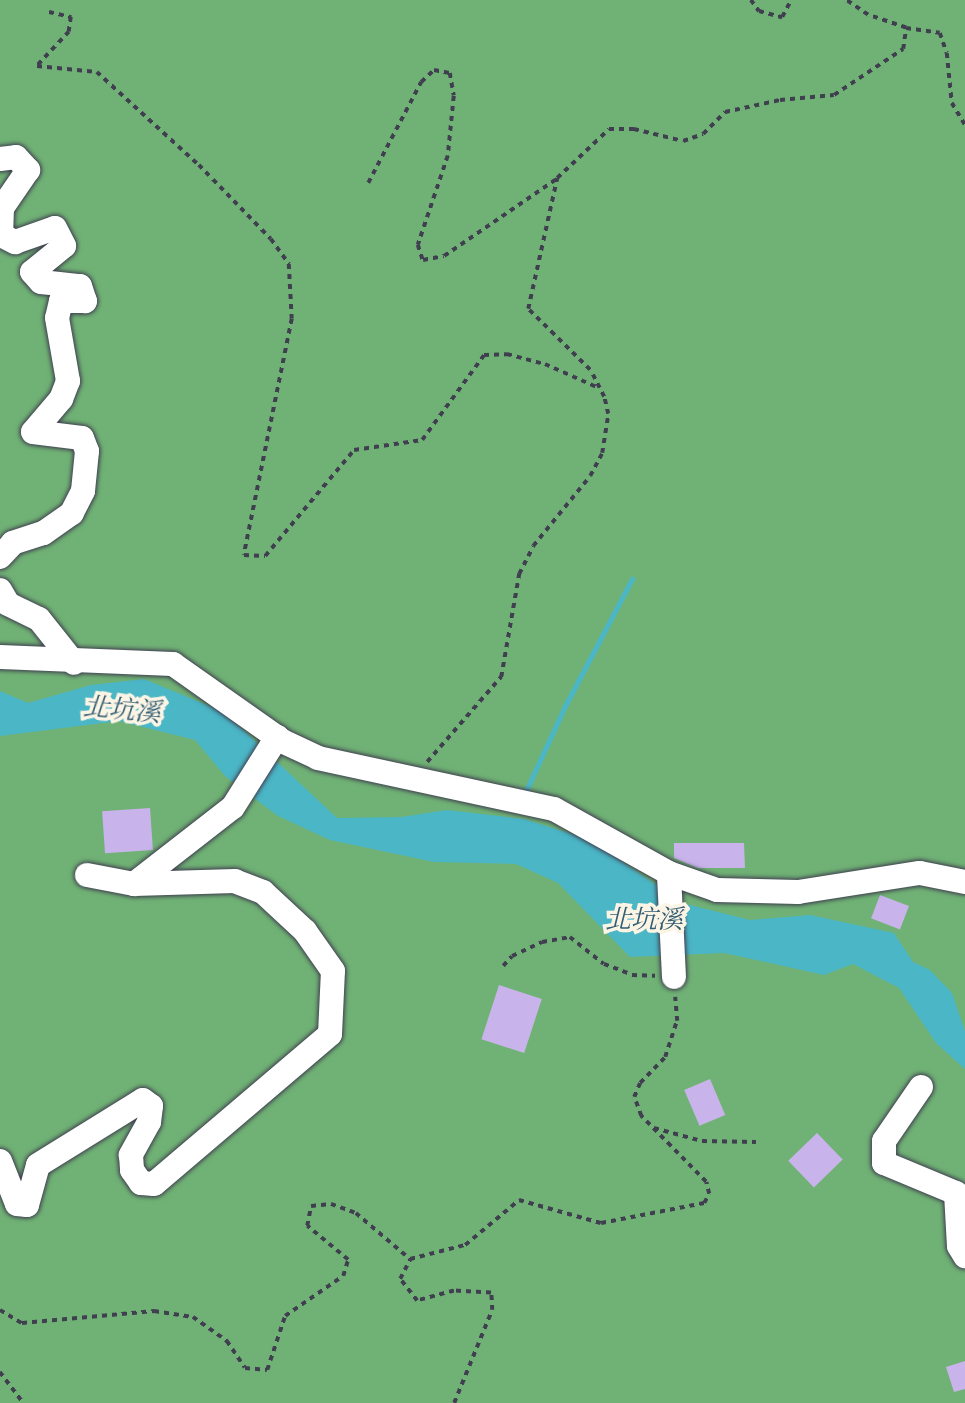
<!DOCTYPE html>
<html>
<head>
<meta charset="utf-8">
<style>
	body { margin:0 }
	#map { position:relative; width:965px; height:1403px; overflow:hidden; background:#ede4c4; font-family:"IM FELL French Canon","Noto Serif TC",serif }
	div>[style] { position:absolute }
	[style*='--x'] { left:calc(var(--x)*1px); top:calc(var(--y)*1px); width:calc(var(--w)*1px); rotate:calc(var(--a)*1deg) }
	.forest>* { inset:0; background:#70b275; transform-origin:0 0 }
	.water>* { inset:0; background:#4ab6c6 }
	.stream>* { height:5px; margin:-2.5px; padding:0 2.5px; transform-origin:2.5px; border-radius:2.5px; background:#4ab6c6 }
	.building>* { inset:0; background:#c9b3eb; transform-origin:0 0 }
	.path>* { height:3.5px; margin-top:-1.75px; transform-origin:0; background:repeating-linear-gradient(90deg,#403f50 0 5px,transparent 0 10px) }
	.roads { filter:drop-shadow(0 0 2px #403f50) drop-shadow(0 0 2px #403f50) }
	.minor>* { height:24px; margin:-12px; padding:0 12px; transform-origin:12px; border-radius:12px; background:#fff }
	span { translate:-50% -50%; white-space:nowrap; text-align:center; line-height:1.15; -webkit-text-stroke:7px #fcf5e5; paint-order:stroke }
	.water-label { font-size:26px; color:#325d73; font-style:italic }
</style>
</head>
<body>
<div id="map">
	<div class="forest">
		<div style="left:0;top:0;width:965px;height:1403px"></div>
	</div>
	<div class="water">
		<div style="clip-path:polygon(144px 679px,224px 712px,337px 818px,401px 817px,447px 810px,524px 819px,591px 840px,682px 903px,750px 920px,810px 915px,894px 933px,913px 962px,930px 970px,952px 993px,965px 1031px,965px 1069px,936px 1043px,899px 988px,853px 964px,824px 975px,724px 953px,630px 957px,558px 883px,516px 864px,434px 862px,330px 840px,278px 816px,225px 776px,195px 740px,119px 721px,0 736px,0 691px,28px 703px,91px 685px)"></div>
	</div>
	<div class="stream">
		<div style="--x:524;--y:795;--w:98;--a:-65.3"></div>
		<div style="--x:565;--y:706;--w:144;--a:-62.2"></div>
	</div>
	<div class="building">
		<div style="left:150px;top:808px;width:42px;height:48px;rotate:86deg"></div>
		<div style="clip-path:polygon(674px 843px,744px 843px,745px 868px,698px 868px,674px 858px)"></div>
		<div style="left:880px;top:895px;width:31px;height:25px;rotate:21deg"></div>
		<div style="left:499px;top:985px;width:45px;height:57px;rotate:18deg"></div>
		<div style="left:710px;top:1079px;width:39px;height:28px;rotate:67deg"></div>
		<div style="left:817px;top:1133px;width:37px;height:40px;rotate:46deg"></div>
		<div style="clip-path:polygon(965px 1361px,965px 1389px,954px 1392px,946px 1367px)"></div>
	</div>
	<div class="path">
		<div style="--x:751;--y:0;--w:14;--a:54"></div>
		<div style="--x:759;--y:11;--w:24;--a:15"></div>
		<div style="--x:782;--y:17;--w:19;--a:-62"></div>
		<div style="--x:49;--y:12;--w:23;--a:13"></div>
		<div style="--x:71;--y:17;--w:15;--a:98"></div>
		<div style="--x:69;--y:32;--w:47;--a:133.3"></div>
		<div style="--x:37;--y:66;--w:60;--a:5.7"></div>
		<div style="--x:97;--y:72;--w:138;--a:42.4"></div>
		<div style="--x:199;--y:165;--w:103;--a:45.8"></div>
		<div style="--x:271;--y:239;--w:31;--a:54"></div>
		<div style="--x:289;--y:264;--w:55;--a:86.9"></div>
		<div style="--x:292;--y:319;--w:241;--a:101.5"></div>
		<div style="--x:244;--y:555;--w:21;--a:3"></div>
		<div style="--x:265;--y:556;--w:138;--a:-50"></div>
		<div style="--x:354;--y:450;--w:69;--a:-8.4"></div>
		<div style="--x:422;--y:440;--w:105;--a:-53.9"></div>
		<div style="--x:484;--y:355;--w:23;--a:-2"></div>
		<div style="--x:507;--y:354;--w:39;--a:15"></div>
		<div style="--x:545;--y:364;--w:59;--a:24"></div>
		<div style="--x:906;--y:28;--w:34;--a:8"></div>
		<div style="--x:940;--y:33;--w:21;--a:71"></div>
		<div style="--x:947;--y:53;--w:50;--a:84.3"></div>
		<div style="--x:952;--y:103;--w:26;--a:59"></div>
		<div style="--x:368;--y:183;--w:114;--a:-62.3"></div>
		<div style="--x:421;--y:82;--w:18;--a:-43"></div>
		<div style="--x:434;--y:70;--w:16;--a:11"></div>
		<div style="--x:450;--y:73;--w:23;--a:80"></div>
		<div style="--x:454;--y:96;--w:60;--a:95.7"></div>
		<div style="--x:448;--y:156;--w:94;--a:108.6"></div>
		<div style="--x:418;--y:245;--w:16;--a:72"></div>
		<div style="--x:423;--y:260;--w:21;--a:-11"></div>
		<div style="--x:444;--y:256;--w:135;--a:-34.4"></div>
		<div style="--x:427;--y:762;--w:113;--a:-49"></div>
		<div style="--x:501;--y:677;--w:105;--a:-80.1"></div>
		<div style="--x:519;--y:574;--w:31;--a:-63"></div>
		<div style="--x:533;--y:546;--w:90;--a:-50.8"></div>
		<div style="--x:590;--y:476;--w:26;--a:-62"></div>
		<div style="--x:602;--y:453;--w:39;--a:-81"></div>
		<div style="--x:608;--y:414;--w:17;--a:-103"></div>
		<div style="--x:604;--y:397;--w:30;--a:-117"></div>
		<div style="--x:590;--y:370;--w:87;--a:-135.5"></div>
		<div style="--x:528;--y:309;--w:134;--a:-77.5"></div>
		<div style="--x:557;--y:178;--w:71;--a:-43.3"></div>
		<div style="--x:609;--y:129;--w:25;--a:0"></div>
		<div style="--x:634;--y:129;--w:50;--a:13.8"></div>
		<div style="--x:683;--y:141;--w:21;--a:-19"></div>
		<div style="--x:703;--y:134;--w:31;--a:-45"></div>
		<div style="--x:725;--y:112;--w:56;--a:-12.3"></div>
		<div style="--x:780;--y:100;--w:54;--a:-5.3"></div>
		<div style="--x:834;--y:95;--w:83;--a:-33.7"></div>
		<div style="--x:903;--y:49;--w:21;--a:-82"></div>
		<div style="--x:906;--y:28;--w:40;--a:-161.1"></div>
		<div style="--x:868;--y:15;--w:27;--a:-146"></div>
		<div style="--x:503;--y:966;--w:13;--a:-48"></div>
		<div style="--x:512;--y:956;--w:33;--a:-25"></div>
		<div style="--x:542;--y:942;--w:28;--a:-10"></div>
		<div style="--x:570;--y:937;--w:43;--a:38.5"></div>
		<div style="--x:604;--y:964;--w:30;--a:21"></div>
		<div style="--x:632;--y:975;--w:23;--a:2"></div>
		<div style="--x:654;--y:1128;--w:50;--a:15.2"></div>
		<div style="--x:702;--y:1141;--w:54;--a:1.1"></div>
		<div style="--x:0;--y:1310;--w:26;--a:31"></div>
		<div style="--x:22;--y:1323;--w:133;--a:-5.2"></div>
		<div style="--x:154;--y:1311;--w:39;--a:9"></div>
		<div style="--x:193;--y:1317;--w:42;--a:35.2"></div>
		<div style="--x:227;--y:1341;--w:32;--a:56"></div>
		<div style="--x:245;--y:1368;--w:22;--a:5"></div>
		<div style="--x:267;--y:1370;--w:57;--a:-71.6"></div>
		<div style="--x:285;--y:1316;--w:70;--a:-34.6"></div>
		<div style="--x:343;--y:1276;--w:17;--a:-73"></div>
		<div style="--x:348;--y:1260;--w:53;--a:-140.3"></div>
		<div style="--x:307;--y:1226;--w:20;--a:-79"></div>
		<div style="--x:311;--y:1206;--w:20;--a:-6"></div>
		<div style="--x:331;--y:1204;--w:27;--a:20"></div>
		<div style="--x:356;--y:1213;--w:71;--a:40.4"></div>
		<div style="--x:0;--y:1372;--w:39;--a:53"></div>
		<div style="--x:454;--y:1403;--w:100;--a:-67.8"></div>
		<div style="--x:492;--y:1310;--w:17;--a:-93"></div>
		<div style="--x:491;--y:1293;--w:37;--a:-177"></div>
		<div style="--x:454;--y:1291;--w:38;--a:165"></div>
		<div style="--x:417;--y:1301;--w:28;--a:-128"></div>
		<div style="--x:400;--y:1279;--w:22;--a:-63"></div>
		<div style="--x:410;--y:1259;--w:57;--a:-14.3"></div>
		<div style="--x:465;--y:1245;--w:70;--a:-39.8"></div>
		<div style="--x:519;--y:1200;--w:85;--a:15.7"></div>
		<div style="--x:601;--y:1223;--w:105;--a:-11"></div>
		<div style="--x:704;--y:1203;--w:10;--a:-61"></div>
		<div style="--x:709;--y:1194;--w:12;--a:-104"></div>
		<div style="--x:706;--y:1182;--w:93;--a:-134.6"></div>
		<div style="--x:641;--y:1116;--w:20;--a:-110"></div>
		<div style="--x:634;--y:1097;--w:15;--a:-67"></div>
		<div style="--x:640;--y:1083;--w:36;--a:-46"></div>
		<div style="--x:665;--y:1057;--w:38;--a:-72"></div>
		<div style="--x:677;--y:1021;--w:24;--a:-95"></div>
	</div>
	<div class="roads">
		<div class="minor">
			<div style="--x:0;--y:159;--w:16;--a:-7"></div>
			<div style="--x:16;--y:157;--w:18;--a:47"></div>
			<div style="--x:28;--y:170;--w:46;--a:124.4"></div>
			<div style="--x:2;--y:208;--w:27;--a:92"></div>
			<div style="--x:1;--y:235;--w:16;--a:27"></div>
			<div style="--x:15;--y:242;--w:42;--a:-19.3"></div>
			<div style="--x:55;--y:228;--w:20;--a:63"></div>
			<div style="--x:64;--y:246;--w:41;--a:140.9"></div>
			<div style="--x:32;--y:272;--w:13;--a:48"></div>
			<div style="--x:41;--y:282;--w:39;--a:6"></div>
			<div style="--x:80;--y:286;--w:16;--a:72"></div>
			<div style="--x:85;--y:301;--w:24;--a:180"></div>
			<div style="--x:61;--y:301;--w:17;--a:103"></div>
			<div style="--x:57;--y:318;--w:64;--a:80.1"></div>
			<div style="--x:68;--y:381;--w:19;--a:111"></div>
			<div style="--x:61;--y:399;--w:43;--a:130.3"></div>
			<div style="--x:33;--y:432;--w:49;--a:7"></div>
			<div style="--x:82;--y:438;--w:14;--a:69"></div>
			<div style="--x:87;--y:451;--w:40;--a:95.7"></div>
			<div style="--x:83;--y:491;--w:25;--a:117"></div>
			<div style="--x:72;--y:513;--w:35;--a:145"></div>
			<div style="--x:43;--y:533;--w:32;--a:162"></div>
			<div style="--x:13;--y:543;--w:19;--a:133"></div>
			<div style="--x:0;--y:590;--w:16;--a:60"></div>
			<div style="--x:8;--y:604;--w:34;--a:26"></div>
			<div style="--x:39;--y:619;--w:56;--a:51.5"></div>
			<div style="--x:0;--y:657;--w:173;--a:2.3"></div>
			<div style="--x:173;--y:664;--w:133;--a:35.2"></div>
			<div style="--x:282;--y:741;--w:40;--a:25"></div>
			<div style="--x:318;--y:758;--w:241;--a:12.2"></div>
			<div style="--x:554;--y:809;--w:132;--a:29.1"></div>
			<div style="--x:669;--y:873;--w:51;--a:19.5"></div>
			<div style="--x:717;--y:890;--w:81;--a:1.4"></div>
			<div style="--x:798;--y:892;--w:123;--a:-8.9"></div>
			<div style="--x:920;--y:873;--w:46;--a:11.3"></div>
			<div style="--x:87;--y:875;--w:48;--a:10.8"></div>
			<div style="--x:669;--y:875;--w:102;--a:87.2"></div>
			<div style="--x:921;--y:1087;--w:65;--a:124.4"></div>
			<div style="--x:884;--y:1141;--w:22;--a:90"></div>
			<div style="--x:884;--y:1163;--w:78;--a:22.6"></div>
			<div style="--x:956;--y:1193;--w:53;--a:86.8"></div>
			<div style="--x:959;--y:1246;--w:12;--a:59"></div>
			<div style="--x:0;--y:1161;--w:46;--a:68.4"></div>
			<div style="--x:17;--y:1204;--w:10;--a:6"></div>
			<div style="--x:27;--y:1205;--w:41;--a:-74.6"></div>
			<div style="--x:38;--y:1165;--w:123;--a:-31.8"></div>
			<div style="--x:143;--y:1100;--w:10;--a:37"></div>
			<div style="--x:151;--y:1106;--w:16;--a:97"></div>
			<div style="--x:149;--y:1122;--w:38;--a:119"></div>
			<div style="--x:131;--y:1155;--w:15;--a:86"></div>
			<div style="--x:132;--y:1170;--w:16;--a:55"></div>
			<div style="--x:141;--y:1183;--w:13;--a:4"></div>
			<div style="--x:154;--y:1184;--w:231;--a:-40.4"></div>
			<div style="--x:330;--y:1034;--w:63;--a:-87.3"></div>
			<div style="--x:333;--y:971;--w:49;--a:-125"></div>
			<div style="--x:305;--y:931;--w:57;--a:-137.1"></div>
			<div style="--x:263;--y:892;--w:30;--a:-159"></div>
			<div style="--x:235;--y:881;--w:101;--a:178.3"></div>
			<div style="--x:134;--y:884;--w:125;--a:-37.9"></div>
			<div style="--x:233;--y:807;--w:83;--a:-57.8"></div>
		</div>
	</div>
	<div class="water-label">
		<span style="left:122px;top:710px;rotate:5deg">北坑溪</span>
		<span style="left:644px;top:920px">北坑溪</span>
	</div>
</div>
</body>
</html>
